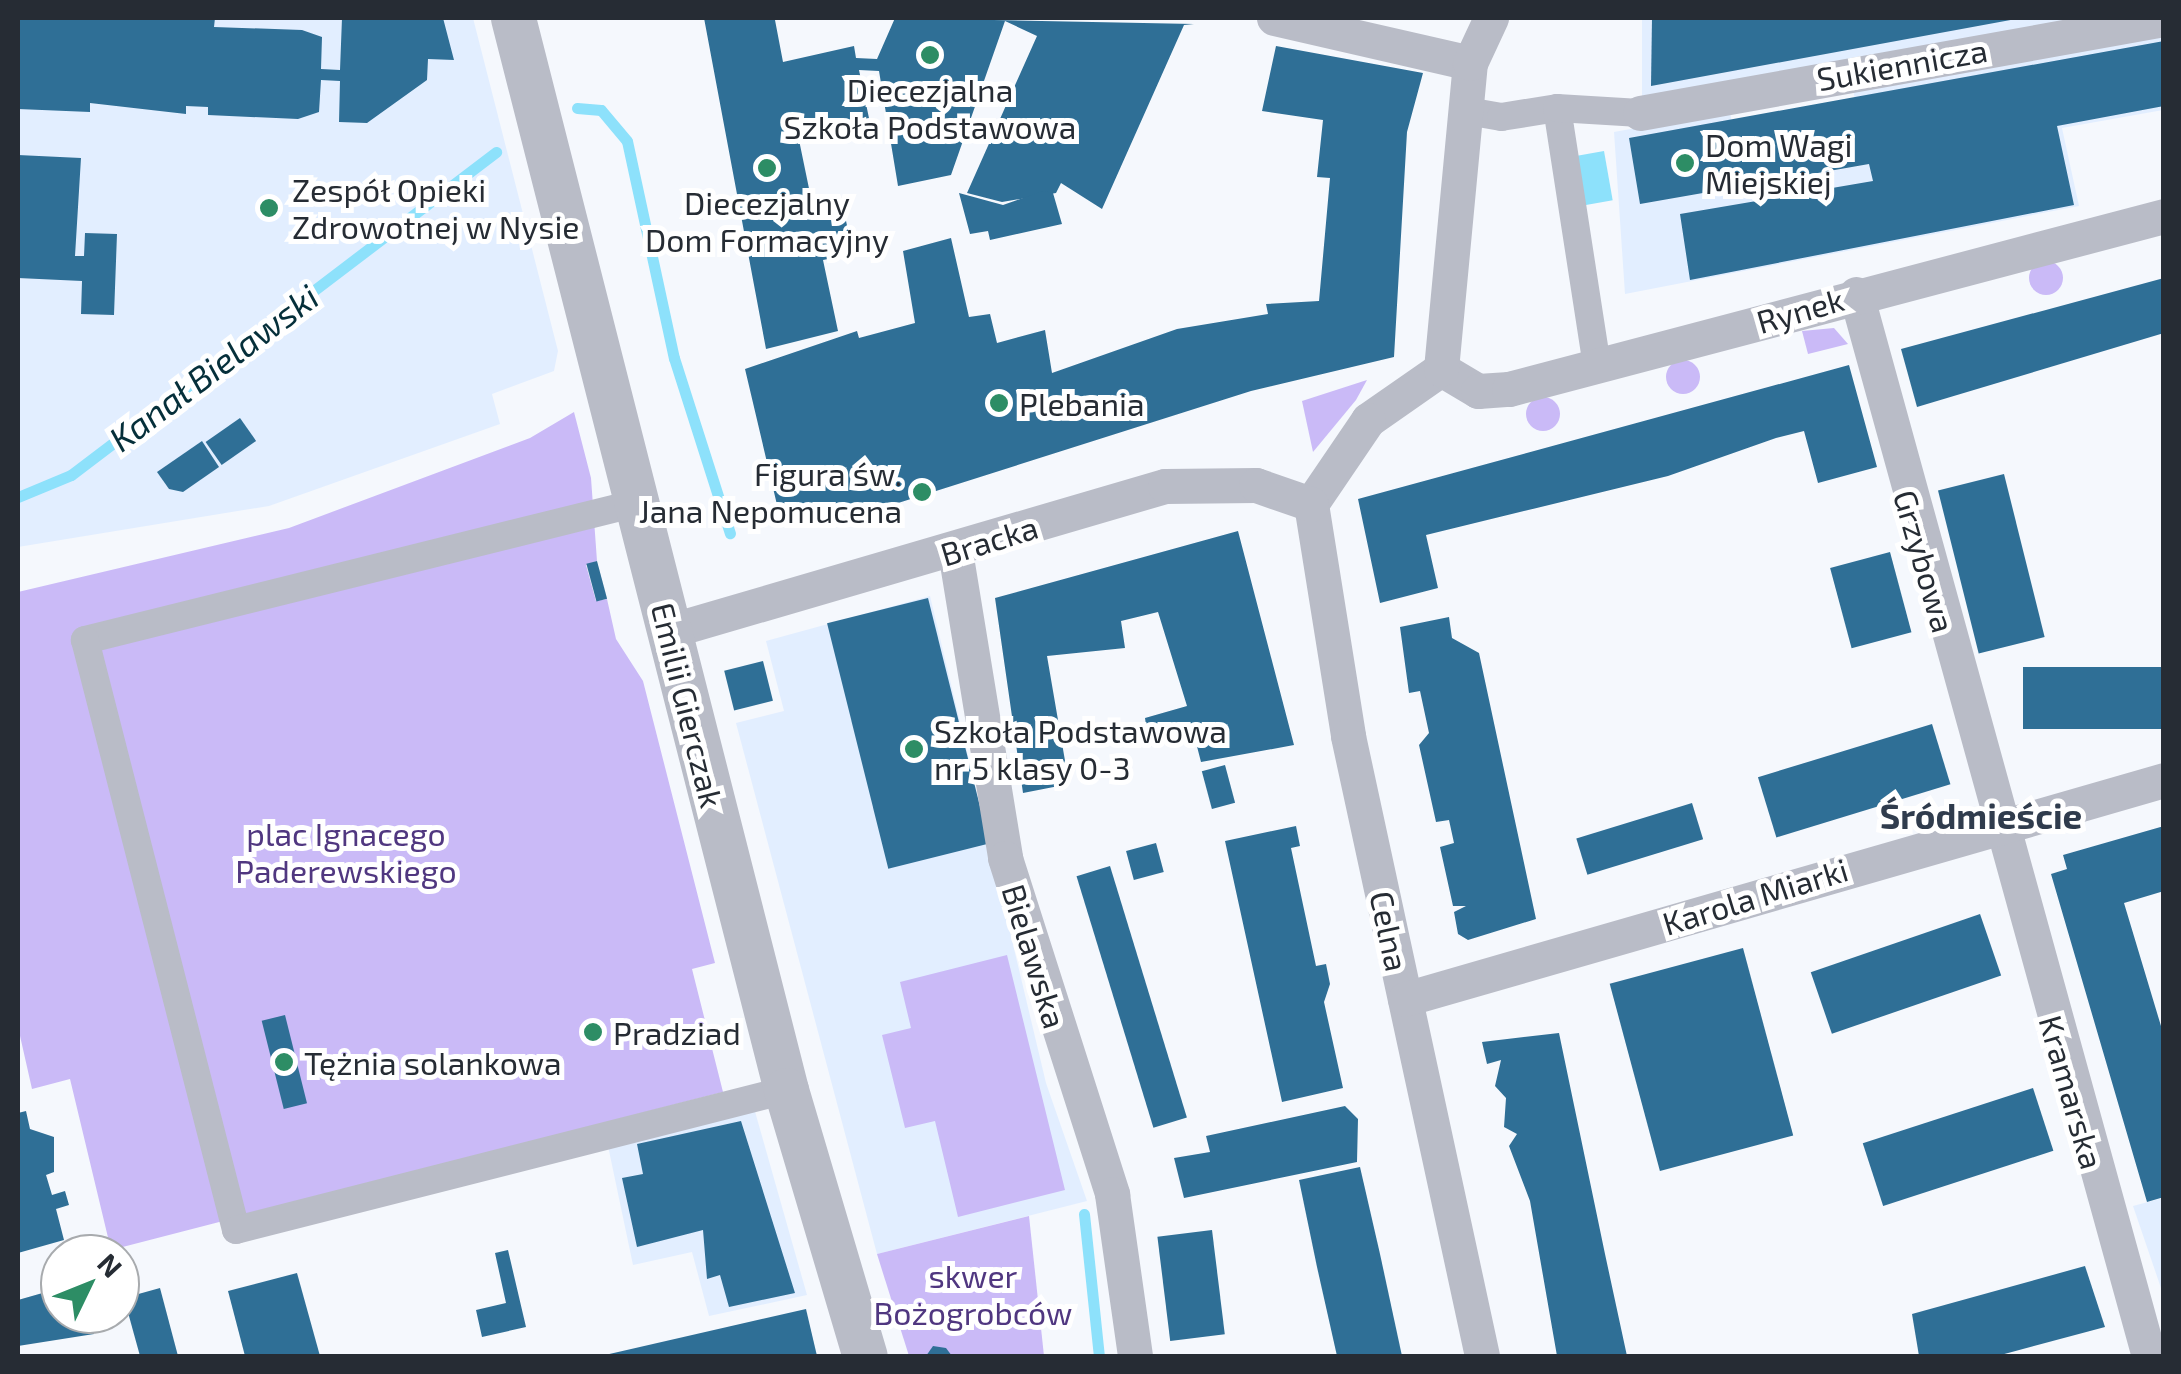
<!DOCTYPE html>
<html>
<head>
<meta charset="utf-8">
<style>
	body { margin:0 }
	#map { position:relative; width:2181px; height:1374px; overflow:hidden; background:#f5f8fd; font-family:"Exo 2",sans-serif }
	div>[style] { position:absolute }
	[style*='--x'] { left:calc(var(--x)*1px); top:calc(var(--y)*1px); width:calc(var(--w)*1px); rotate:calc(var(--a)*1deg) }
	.built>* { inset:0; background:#e2eeff }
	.green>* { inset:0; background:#cabaf7 }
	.round { border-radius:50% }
	.water>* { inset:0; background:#8de1fb; transform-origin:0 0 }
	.stream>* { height:11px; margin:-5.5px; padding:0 5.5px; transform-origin:5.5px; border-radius:5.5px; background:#8de1fb }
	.building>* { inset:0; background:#2f6f96; transform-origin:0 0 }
	.pedestrian>* { height:28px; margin:-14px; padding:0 14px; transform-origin:14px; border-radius:14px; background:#b9bcc7 }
	.minor>* { height:35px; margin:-17.5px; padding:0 17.5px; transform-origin:17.5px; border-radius:17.5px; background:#b9bcc7 }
	.tertiary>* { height:45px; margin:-22.5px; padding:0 22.5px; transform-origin:22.5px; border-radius:22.5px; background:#b9bcc7 }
	.dots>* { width:28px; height:28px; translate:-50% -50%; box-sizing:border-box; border:5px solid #fff; border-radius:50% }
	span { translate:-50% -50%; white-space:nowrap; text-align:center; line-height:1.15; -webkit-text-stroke:10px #fff; paint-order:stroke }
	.street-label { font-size:32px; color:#262c34 }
	.poi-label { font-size:32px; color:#262c34 }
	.left { translate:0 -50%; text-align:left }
	.right { translate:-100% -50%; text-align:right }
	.park-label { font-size:32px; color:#503780 }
	.water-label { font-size:35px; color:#052f3a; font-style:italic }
	.neighbourhood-label { font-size:35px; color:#303c4d; font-weight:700 }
	.frame { position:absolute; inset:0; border:20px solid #262c34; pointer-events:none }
	.north { position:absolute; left:40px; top:1234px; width:100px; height:100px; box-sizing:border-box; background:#fff; border:2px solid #a8abae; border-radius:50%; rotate:47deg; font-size:28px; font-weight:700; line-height:40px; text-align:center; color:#262c34 }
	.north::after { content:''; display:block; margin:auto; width:35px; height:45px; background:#2d8d65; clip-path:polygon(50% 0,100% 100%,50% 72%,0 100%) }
</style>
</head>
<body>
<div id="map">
	<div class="built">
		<div style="clip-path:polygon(18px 18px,473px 18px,558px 351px,554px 371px,492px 394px,500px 424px,269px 506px,18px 547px)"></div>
		<div style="clip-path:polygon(1642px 18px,2079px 18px,1642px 99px)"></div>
		<div style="clip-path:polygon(2163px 35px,2163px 110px,2062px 128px,2079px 206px,1625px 294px,1614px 132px,1730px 111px,1741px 188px,1869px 164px,1853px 90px)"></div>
		<div style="clip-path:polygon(930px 596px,1046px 1083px,1087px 1201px,877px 1254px,736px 723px,784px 711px,766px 641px)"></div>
		<div style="clip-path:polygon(754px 1108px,807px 1295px,709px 1316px,692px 1252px,633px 1265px,608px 1146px)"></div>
		<div style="clip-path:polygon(2163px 1198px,2164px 1198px,2163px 1294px,2133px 1206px)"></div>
	</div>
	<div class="green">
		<div class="round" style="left:2029px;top:261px;width:34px;height:34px"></div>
		<div style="clip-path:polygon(1834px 328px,1848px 344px,1808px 354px,1802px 331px)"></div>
		<div class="round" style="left:1666px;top:360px;width:34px;height:34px"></div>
		<div style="clip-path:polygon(1367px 380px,1356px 400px,1313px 452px,1302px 401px)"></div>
		<div class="round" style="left:1526px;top:397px;width:34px;height:34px"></div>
		<div style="clip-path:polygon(574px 412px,591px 478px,597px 561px,586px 565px,596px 601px,607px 599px,616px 639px,643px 681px,715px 963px,692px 969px,723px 1092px,111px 1250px,70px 1079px,32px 1089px,18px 1027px,18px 592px,289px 528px,530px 438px)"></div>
		<div style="clip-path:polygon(1007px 955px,1065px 1190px,958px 1217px,935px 1121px,905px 1128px,882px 1035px,911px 1028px,900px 982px)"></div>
		<div style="clip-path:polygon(1029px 1216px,1044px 1356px,909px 1356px,877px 1254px)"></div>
	</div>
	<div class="water">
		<div style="left:1604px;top:151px;width:50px;height:47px;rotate:80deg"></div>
	</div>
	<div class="stream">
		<div style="--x:577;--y:108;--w:24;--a:5"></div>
		<div style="--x:601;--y:110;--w:40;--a:50"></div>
		<div style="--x:627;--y:141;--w:222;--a:77.8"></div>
		<div style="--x:674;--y:358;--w:184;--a:72.3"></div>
		<div style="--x:18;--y:497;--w:57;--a:-22.5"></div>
		<div style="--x:71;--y:475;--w:534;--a:-37.23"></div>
		<div style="--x:1084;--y:1214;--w:143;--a:84"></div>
	</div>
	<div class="building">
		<div style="clip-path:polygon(18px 18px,215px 18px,214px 27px,302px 30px,322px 37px,321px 69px,340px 70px,342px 18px,443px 18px,454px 60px,428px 59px,427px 80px,367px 123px,339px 122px,340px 81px,321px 80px,319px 112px,298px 119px,208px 115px,208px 107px,186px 106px,186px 114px,90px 103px,90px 112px,18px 109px)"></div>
		<div style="clip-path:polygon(704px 18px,775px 20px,783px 62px,854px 46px,856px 58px,877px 59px,895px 18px,1194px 24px,1184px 25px,1102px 209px,1061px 183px,1056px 193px,1002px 202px,967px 193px,1037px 36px,1005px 21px,951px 175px,898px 186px,879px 71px,859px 70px,870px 123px,799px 140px,812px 203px,841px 197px,853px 254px,823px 260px,838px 331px,766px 349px)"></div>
		<div style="clip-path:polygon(1652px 18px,2015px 18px,2016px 19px,1651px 86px)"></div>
		<div style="clip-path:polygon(2164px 41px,2164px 106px,2057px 126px,2074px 205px,1690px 280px,1680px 214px,1873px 181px,1869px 164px,1640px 204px,1629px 138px)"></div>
		<div style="clip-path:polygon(1276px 46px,1423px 73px,1407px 132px,1394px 357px,1251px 391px,895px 504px,782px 526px,745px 369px,857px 331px,859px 338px,915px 323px,903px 251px,951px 238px,969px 317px,990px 314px,997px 343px,1045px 330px,1052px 373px,1177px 329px,1268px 314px,1266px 304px,1319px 301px,1330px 178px,1317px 177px,1323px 120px,1262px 111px)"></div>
		<div style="clip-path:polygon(18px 155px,81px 158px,75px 256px,84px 256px,85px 233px,117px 234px,114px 315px,81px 314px,82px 281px,18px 278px)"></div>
		<div style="clip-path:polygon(1043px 191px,1053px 193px,1062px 224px,990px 240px,988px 231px,970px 234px,959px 193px,1003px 205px)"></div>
		<div style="clip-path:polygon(2164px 278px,2164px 333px,1917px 407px,1901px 349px)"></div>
		<div style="clip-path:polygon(1849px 365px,1877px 467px,1818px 483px,1804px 431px,1776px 438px,1668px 476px,1426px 535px,1438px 588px,1380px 603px,1358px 499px)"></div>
		<div style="left:240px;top:418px;width:28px;height:42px;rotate:55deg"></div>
		<div style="clip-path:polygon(202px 441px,219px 467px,183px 492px,169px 489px,157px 472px)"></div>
		<div style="left:2004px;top:474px;width:168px;height:68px;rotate:76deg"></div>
		<div style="clip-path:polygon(1238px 531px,1294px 745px,1201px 762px,1193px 731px,1149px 747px,1145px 718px,1187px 706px,1158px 612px,1121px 621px,1125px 648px,1047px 656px,1069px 784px,1023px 793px,995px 598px)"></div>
		<div style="left:1890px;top:552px;width:83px;height:62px;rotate:75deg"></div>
		<div style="left:597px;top:561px;width:39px;height:11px;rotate:75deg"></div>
		<div style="left:928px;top:598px;width:253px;height:104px;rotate:76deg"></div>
		<div style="clip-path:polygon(1449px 617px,1452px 638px,1479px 653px,1536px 919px,1468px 940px,1458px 934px,1454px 912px,1466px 906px,1453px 906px,1440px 847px,1454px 843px,1449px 820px,1436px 822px,1419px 745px,1429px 733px,1420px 691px,1409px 693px,1400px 627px)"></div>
		<div style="left:763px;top:661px;width:41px;height:40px;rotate:76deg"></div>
		<div style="left:2164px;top:667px;width:62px;height:141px;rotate:90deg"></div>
		<div style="left:1932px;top:724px;width:63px;height:182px;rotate:73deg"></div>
		<div style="left:1225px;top:765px;width:39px;height:24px;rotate:75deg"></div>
		<div style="left:1692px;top:803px;width:38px;height:121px;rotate:73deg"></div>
		<div style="clip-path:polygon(1296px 826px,1300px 846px,1291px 848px,1316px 966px,1326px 964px,1330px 984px,1324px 1002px,1343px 1088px,1282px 1102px,1225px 841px)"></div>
		<div style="clip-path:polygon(2164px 826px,2164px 891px,2124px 903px,2164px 1036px,2164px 1197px,2147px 1202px,2051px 874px,2067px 869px,2063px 855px)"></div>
		<div style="left:1156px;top:843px;width:30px;height:31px;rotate:75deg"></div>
		<div style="left:1110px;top:866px;width:263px;height:35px;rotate:73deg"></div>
		<div style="left:1980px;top:914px;width:65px;height:179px;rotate:71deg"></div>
		<div style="left:1743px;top:948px;width:194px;height:138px;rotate:75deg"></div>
		<div style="left:285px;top:1015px;width:91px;height:24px;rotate:76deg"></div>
		<div style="clip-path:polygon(1559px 1033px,1605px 1254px,1627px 1356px,1557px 1356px,1530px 1201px,1509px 1146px,1517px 1134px,1504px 1127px,1506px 1098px,1495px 1086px,1501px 1060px,1487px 1064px,1482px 1042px)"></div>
		<div style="left:2033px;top:1088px;width:66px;height:179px;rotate:72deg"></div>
		<div style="clip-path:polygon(1345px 1106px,1358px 1119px,1357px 1162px,1184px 1198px,1174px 1158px,1210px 1152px,1206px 1136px)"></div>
		<div style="clip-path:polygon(26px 1111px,30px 1129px,54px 1137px,54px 1172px,46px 1175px,52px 1195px,65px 1191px,69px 1205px,56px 1209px,64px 1240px,18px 1253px,18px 1113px)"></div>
		<div style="clip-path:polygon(741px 1121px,795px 1293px,729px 1307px,720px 1275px,707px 1279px,703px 1230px,637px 1247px,622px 1178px,643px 1174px,637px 1144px)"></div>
		<div style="clip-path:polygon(1360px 1167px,1380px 1254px,1402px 1356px,1337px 1356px,1317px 1267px,1299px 1180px)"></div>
		<div style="left:1212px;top:1230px;width:105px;height:55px;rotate:83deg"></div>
		<div style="clip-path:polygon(508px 1250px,526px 1327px,482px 1337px,476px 1310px,506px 1303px,495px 1253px)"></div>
		<div style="clip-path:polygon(2085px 1266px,2105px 1327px,1997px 1356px,1919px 1356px,1912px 1314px)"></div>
		<div style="clip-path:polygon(297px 1273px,320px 1356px,245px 1356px,228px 1291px)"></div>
		<div style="clip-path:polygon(60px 1288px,60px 1314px,88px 1314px,94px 1334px,18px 1346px,18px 1300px)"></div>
		<div style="clip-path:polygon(160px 1288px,178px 1356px,140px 1356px,124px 1298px)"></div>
		<div style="clip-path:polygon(806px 1309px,817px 1356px,605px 1356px,605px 1355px)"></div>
		<div style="clip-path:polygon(933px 1346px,946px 1348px,952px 1356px,926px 1356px)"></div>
	</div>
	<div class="pedestrian">
		<div style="--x:1467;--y:111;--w:35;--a:10"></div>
		<div style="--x:1501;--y:117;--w:57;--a:-9.1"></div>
		<div style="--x:1597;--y:366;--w:261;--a:-98.8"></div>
		<div style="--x:1557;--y:108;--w:83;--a:3.4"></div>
		<div style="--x:637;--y:503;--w:569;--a:166.06"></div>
		<div style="--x:85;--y:640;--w:609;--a:75.64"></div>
		<div style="--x:236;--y:1230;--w:568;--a:-14.28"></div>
	</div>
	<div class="minor">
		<div style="--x:1274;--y:18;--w:201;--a:12.9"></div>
		<div style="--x:1640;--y:113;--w:532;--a:-10.17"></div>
		<div style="--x:1856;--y:294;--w:1102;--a:74.58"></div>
		<div style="--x:1441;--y:369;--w:89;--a:145.1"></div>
		<div style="--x:1368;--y:420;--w:102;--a:124.2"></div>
		<div style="--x:1311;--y:504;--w:235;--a:80.9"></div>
		<div style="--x:1348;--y:736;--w:634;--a:77.8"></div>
		<div style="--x:1441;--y:369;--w:43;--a:30.7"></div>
		<div style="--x:1478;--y:391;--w:31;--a:-4"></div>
		<div style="--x:1509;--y:389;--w:677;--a:-14.8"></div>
		<div style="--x:1441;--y:369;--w:307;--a:-84.6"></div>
		<div style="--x:1470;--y:63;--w:50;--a:-65"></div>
		<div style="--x:955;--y:551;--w:311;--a:80.7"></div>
		<div style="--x:1005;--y:858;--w:353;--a:72.3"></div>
		<div style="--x:1112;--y:1194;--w:164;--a:81.9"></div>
		<div style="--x:669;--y:631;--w:517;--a:-16.3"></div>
		<div style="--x:1165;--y:486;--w:91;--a:-0.6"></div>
		<div style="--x:1256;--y:485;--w:58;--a:19.1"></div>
		<div style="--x:1405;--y:999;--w:790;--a:-16.09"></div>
	</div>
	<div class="tertiary">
		<div style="--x:513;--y:18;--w:1106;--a:75.71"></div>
		<div style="--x:786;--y:1090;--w:277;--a:73.5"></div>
	</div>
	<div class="dots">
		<div style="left:930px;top:55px;background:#2d8d65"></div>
		<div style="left:1685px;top:163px;background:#2d8d65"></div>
		<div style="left:767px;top:168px;background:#2d8d65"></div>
		<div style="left:269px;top:208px;background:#2d8d65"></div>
		<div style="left:999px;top:403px;background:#2d8d65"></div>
		<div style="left:922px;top:492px;background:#2d8d65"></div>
		<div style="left:914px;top:749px;background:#2d8d65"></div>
		<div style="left:593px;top:1032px;background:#2d8d65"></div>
		<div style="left:284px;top:1062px;background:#2d8d65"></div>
	</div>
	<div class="street-label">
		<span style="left:1902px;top:64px;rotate:-10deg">Sukiennicza</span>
		<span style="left:1800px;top:310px;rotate:-16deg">Rynek</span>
		<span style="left:989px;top:540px;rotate:-17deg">Bracka</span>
		<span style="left:1925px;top:561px;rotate:74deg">Grzybowa</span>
		<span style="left:688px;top:705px;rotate:76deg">Emilii Gierczak</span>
		<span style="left:1755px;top:896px;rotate:-17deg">Karola Miarki</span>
		<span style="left:1390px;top:931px;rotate:78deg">Celna</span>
		<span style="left:1035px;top:956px;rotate:73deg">Bielawska</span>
		<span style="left:2072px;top:1092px;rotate:74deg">Kramarska</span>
	</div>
	<div class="poi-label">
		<span style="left:930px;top:108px">Diecezjalna<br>Szkoła Podstawowa</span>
		<span class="left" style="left:1705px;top:163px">Dom Wagi<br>Miejskiej</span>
		<span class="left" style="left:292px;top:208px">Zespół Opieki<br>Zdrowotnej w Nysie</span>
		<span style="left:767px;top:221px">Diecezjalny<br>Dom Formacyjny</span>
		<span class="left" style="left:1019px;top:403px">Plebania</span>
		<span class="right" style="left:902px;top:492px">Figura św.<br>Jana Nepomucena</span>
		<span class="left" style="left:934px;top:749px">Szkoła Podstawowa<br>nr 5 klasy 0-3</span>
		<span class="left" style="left:613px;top:1032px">Pradziad</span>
		<span class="left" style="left:304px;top:1062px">Tężnia solankowa</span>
	</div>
	<div class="park-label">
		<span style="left:346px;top:852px">plac Ignacego<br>Paderewskiego</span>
		<span style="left:973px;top:1294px">skwer<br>Bożogrobców</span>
	</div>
	<div class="water-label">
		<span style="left:213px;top:367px;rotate:-37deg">Kanał Bielawski</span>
	</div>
	<div class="neighbourhood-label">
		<span style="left:1981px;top:815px">Śródmieście</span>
	</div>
	<div class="frame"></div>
	<div class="north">N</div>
</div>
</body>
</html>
